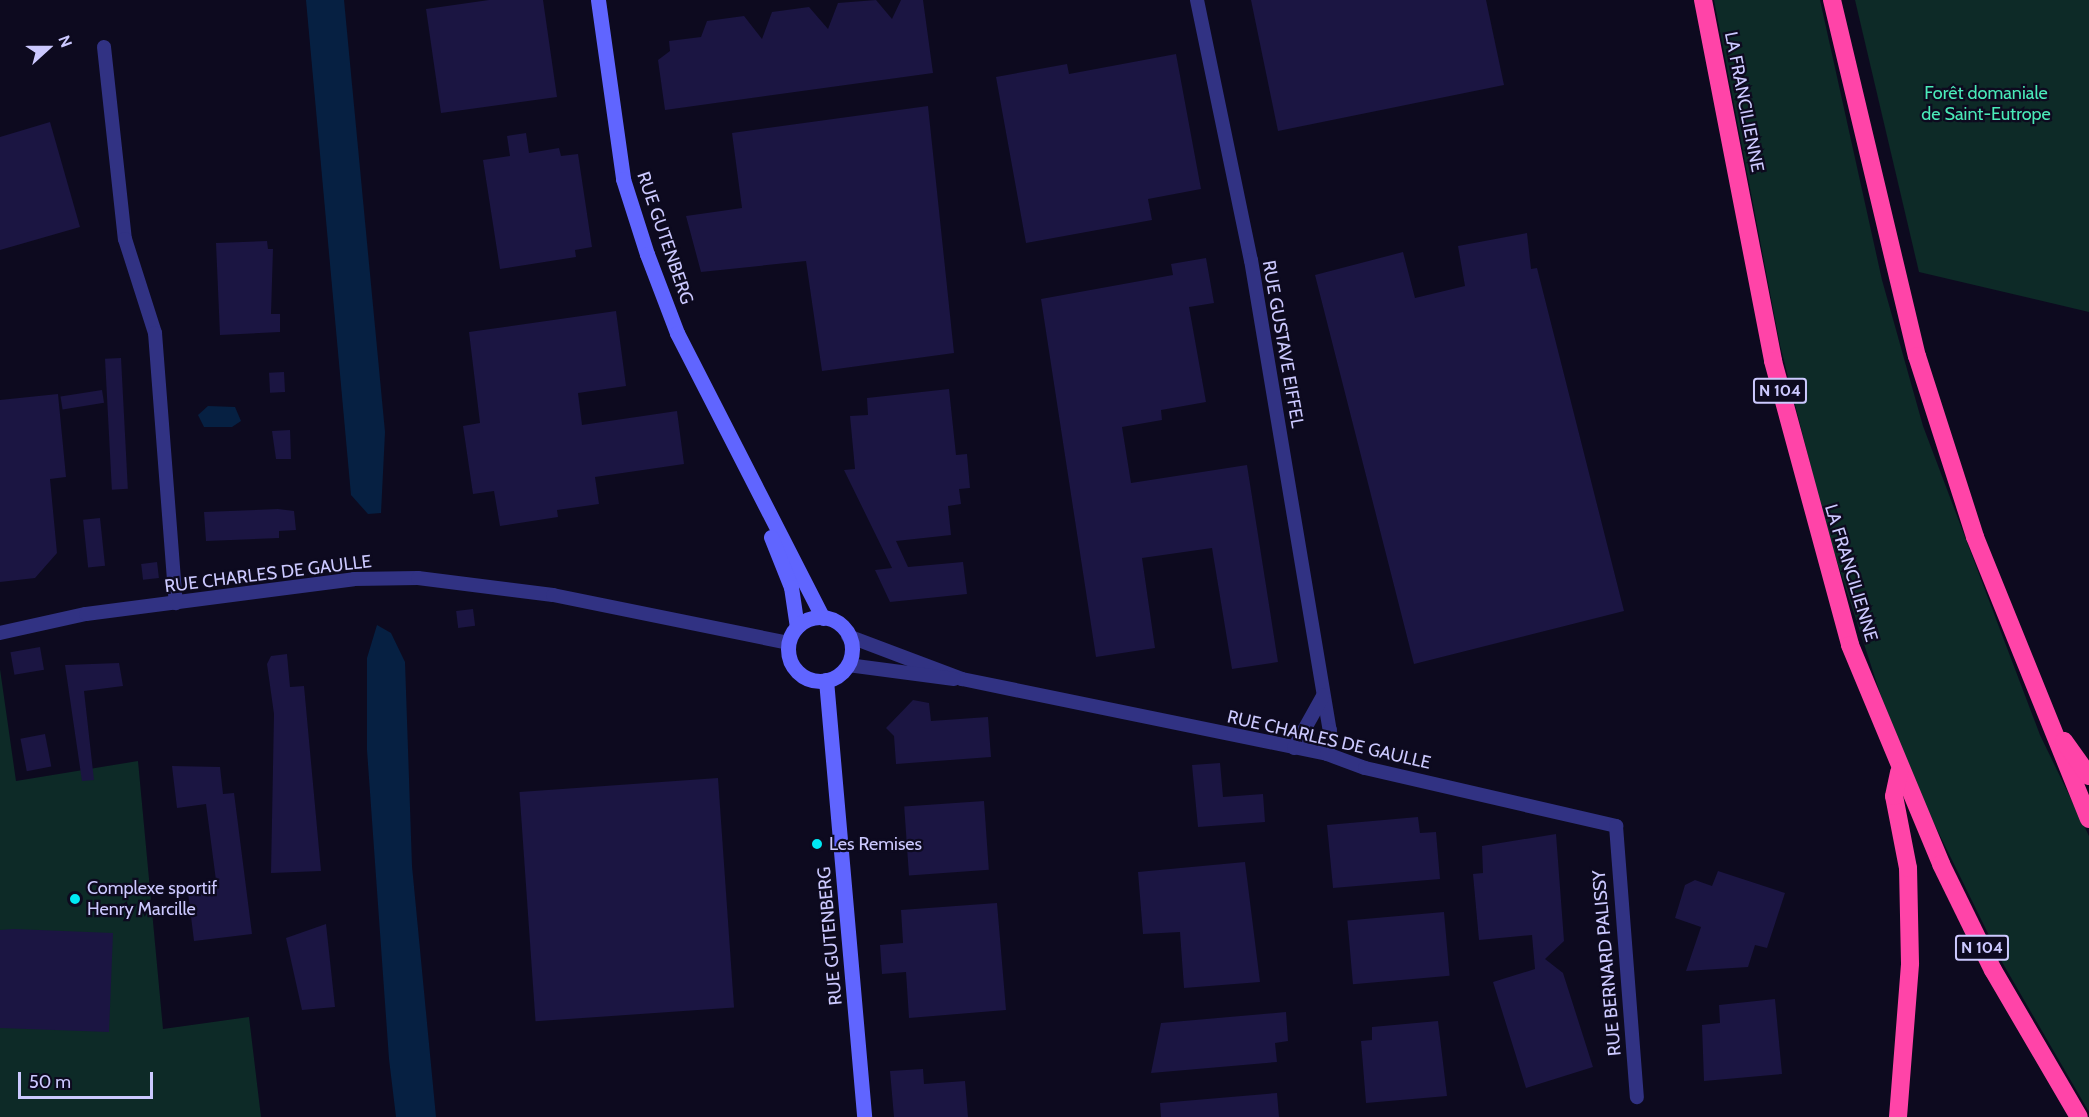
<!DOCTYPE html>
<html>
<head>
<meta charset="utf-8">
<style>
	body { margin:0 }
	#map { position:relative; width:2089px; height:1117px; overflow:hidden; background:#0d0a1f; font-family:Cabin,sans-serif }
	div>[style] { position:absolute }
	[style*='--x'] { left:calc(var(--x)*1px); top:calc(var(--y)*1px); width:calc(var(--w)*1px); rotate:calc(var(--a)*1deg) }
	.green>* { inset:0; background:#0d2a27 }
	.water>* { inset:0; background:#062042 }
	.building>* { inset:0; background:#1b1542; transform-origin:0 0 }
	.street>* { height:14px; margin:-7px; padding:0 7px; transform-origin:7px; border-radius:7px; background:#313283 }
	.secondary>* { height:15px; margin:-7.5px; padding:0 7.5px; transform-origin:7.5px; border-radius:7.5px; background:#6065ff }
	.secondary>.ring { margin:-7.5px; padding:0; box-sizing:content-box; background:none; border:15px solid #6065ff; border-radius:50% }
	.highway>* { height:18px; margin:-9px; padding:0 9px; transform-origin:9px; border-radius:9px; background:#ff44a8 }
	.dots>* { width:16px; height:16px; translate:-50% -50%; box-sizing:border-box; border:3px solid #0d0a1f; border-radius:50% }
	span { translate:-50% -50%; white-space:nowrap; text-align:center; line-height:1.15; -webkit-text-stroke:4.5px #0d0a1f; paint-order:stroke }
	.shield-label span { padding:2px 4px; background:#0d0a1f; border:2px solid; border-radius:4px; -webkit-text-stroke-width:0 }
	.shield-label { font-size:16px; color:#ccc9ff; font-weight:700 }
	.park-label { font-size:18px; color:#4aeab8 }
	.street-label { font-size:18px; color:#ccc9ff }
	.poi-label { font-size:18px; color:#ccc9ff }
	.left { translate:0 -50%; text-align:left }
	.north { position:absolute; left:18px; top:18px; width:60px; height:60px; -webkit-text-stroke:4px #0d0a1f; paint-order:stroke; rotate:69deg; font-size:16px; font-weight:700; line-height:24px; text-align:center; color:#ccc9ff }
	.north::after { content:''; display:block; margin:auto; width:21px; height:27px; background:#ccc9ff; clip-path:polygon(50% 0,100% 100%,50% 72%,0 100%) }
	.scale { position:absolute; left:18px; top:1072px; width:135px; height:27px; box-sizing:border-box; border:3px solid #ccc9ff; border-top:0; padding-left:8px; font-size:18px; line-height:21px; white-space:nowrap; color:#ccc9ff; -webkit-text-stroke:4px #0d0a1f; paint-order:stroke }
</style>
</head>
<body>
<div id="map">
	<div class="green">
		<div style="clip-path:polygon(1714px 0,1820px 0,1882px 280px,1923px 426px,2040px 735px,2089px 836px,2089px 1112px,2002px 962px,1923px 801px,1881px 696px,1827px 531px,1780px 345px)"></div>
		<div style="clip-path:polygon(1855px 0,2089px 0,2089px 312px,1919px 272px)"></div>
		<div style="clip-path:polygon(0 669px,16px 781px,138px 761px,163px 1029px,249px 1017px,261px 1117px,0 1117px)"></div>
	</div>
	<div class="water">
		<div style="clip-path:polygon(306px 0,344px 0,385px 432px,381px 513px,368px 514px,351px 495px)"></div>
		<div style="clip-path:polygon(208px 406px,235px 407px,241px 421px,232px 427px,204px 427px,198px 415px)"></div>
		<div style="clip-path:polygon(377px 625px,391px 633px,405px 662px,412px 866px,436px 1117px,396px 1117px,389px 1059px,367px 750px,367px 658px)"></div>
	</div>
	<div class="building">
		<div style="clip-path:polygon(489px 0,543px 0,557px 97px,441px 113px,426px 9px)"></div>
		<div style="clip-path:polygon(876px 0,892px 19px,901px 0,923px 0,933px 73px,665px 110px,658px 60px,670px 51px,669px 41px,701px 37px,707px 21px,744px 16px,762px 39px,772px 12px,809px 7px,828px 29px,838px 3px)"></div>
		<div style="clip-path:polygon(1251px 0,1486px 0,1504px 85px,1278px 131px)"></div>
		<div style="clip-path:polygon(1176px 54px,1201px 189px,1148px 199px,1152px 220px,1026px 243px,996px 77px,1067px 64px,1069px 74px)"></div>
		<div style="clip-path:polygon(928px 106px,954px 353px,822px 371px,806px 261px,701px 272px,686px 216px,742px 208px,732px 133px)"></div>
		<div style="clip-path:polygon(50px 122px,80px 227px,0 250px,0 137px)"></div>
		<div style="clip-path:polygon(526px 133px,529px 153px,559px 148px,561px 156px,578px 154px,592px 247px,575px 250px,576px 257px,500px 269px,483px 160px,510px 156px,507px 136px)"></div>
		<div style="clip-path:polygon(1527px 233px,1531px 269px,1537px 268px,1624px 611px,1414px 664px,1315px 275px,1403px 252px,1415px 298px,1465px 286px,1458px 246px)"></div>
		<div style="clip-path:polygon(267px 241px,268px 249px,273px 249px,271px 314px,280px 314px,280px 332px,220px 335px,216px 243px)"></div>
		<div style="clip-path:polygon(1206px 258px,1214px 303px,1189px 307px,1206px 402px,1161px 410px,1162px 420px,1122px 427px,1131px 483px,1247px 465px,1278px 662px,1232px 669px,1212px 548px,1142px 558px,1155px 648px,1096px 657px,1041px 299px,1173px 275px,1171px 264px)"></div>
		<div style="clip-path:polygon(616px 311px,626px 386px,578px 393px,582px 425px,677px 411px,684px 464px,595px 477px,599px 504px,557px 510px,558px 517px,500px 526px,494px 491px,473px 494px,463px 426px,480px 423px,469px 332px)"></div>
		<div style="left:121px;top:358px;width:131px;height:16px;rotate:87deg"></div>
		<div style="left:284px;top:372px;width:20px;height:15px;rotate:87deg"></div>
		<div style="clip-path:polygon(949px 389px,956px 455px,967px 454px,970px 488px,959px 489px,961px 504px,948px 506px,951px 535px,896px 541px,908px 567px,963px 562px,967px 594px,890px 602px,875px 570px,892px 568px,844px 470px,855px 469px,850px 416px,868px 415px,867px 398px)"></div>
		<div style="left:102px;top:390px;width:13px;height:42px;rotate:81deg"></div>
		<div style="clip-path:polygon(58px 394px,66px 477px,50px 479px,57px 553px,35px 578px,0 582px,0 400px)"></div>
		<div style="clip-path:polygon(290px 430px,291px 459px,276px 459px,272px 431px)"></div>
		<div style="clip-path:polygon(278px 509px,294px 511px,296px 530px,279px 531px,279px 538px,206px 541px,204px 512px)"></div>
		<div style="left:100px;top:518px;width:48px;height:17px;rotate:84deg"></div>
		<div style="left:157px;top:562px;width:16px;height:16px;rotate:83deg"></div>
		<div style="left:473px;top:609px;width:17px;height:17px;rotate:83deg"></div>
		<div style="left:40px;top:647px;width:23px;height:30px;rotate:80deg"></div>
		<div style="clip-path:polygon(287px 654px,290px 687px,304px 686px,321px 871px,271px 873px,274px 714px,267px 664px,271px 656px)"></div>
		<div style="clip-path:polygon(119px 663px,123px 686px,84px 691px,94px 780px,82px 781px,65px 665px)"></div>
		<div style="clip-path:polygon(913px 700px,929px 703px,931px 721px,988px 717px,991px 757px,896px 764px,894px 736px,886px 728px)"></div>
		<div style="left:45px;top:734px;width:33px;height:25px;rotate:79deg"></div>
		<div style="clip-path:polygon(1220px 763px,1223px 797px,1263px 794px,1265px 822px,1198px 827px,1192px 765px)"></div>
		<div style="clip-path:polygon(172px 766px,220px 767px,223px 794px,234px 793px,252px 934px,194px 941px,188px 892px,217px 888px,206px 804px,177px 808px)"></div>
		<div style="left:718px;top:778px;width:230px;height:199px;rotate:86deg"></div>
		<div style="left:984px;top:801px;width:69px;height:80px;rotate:86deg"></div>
		<div style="clip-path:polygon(1418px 817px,1420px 833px,1436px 832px,1440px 879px,1333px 888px,1327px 825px)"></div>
		<div style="clip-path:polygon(1556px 834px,1564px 941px,1545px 959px,1563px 973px,1593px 1067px,1526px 1088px,1493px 982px,1535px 969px,1532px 935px,1479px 940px,1473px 874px,1483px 873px,1482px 846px)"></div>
		<div style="clip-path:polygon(1245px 862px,1260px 982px,1184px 988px,1180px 932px,1143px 934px,1138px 872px)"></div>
		<div style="clip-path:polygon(1718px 871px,1785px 893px,1767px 948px,1755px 945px,1748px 967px,1686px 971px,1701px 927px,1675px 918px,1685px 885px,1695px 880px,1712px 886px)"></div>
		<div style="clip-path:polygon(997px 903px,1006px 1010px,909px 1018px,906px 972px,882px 974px,880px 945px,903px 943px,901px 910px)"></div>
		<div style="left:1444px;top:912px;width:64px;height:97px;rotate:85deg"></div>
		<div style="clip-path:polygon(326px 924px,335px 1007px,302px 1010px,286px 938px)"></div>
		<div style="clip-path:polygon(14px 929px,113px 933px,109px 1032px,0 1028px,0 930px)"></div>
		<div style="clip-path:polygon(1775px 999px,1782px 1074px,1704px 1081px,1702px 1025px,1720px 1023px,1719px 1005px)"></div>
		<div style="clip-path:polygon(1286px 1012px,1288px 1041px,1275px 1043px,1277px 1062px,1151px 1073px,1161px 1023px)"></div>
		<div style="clip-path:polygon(1438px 1021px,1447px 1096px,1366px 1103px,1361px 1041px,1372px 1040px,1372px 1027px)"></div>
		<div style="clip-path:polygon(923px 1069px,924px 1084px,965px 1081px,968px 1117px,894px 1117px,890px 1071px)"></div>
		<div style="clip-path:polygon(1277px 1093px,1279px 1117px,1161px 1117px,1160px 1103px)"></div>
	</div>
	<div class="street">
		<div style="--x:1197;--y:0;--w:266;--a:78.3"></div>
		<div style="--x:1251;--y:260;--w:477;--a:80.5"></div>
		<div style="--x:1330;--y:730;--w:24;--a:97"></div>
		<div style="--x:104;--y:47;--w:193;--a:83.8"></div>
		<div style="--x:125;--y:239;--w:99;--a:72.3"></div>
		<div style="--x:155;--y:333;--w:271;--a:85.6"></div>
		<div style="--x:0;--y:633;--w:88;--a:-12.5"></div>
		<div style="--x:86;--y:614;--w:270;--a:-7.4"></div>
		<div style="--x:354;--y:579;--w:64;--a:-0.9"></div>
		<div style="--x:418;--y:578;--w:136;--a:7.2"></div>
		<div style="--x:553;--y:595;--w:240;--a:11.5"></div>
		<div style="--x:848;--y:636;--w:122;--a:20.7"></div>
		<div style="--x:962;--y:679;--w:373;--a:11.6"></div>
		<div style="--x:1327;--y:754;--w:40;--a:20.2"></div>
		<div style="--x:1365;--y:768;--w:258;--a:13"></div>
		<div style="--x:1616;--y:826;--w:272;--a:85.6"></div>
		<div style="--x:848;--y:665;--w:107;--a:7.5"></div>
		<div style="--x:1294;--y:748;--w:60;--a:-60.9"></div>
	</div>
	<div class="secondary">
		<div style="--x:598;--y:0;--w:181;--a:82"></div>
		<div style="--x:623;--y:179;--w:79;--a:72.3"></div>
		<div style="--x:647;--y:254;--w:85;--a:69.2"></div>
		<div style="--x:677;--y:333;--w:320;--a:62.9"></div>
		<div style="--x:771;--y:537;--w:54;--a:68.2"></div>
		<div style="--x:791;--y:587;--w:40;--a:81.5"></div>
		<div class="ring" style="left:788px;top:617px;width:49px;height:49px"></div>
		<div style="--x:826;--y:680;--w:439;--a:85"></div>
	</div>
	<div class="highway">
		<div style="--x:1703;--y:0;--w:368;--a:79"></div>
		<div style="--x:1773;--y:361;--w:294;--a:74.8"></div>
		<div style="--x:1850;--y:645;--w:237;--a:67.4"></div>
		<div style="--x:1941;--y:864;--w:118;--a:63.9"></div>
		<div style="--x:1993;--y:970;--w:170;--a:59.7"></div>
		<div style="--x:1832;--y:0;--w:366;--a:76.6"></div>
		<div style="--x:1917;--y:356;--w:190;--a:72.2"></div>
		<div style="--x:1975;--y:537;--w:304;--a:68"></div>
		<div style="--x:2064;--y:741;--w:43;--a:54.5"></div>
		<div style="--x:1898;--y:1117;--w:154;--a:-85.5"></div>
		<div style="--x:1910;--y:963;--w:95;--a:-91.2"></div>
		<div style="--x:1908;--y:868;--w:73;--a:-101"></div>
		<div style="--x:1894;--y:796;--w:25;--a:-78"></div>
	</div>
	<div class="dots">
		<div style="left:817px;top:844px;background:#00e9f4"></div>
		<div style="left:75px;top:899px;background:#00e9f4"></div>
	</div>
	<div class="shield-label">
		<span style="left:1780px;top:391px">N 104</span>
		<span style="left:1982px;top:948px">N 104</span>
	</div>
	<div class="park-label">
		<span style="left:1986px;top:104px">Forêt domaniale<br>de Saint-Eutrope</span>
	</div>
	<div class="street-label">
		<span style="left:1744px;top:102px;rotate:79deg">LA FRANCILIENNE</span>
		<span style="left:665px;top:238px;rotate:71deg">RUE GUTENBERG</span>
		<span style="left:1283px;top:344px;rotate:80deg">RUE GUSTAVE EIFFEL</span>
		<span style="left:1851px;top:573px;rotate:73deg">LA FRANCILIENNE</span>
		<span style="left:268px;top:574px;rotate:-7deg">RUE CHARLES DE GAULLE</span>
		<span style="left:1329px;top:740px;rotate:13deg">RUE CHARLES DE GAULLE</span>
		<span style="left:830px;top:936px;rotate:-95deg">RUE GUTENBERG</span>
		<span style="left:1607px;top:963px;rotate:-95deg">RUE BERNARD PALISSY</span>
	</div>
	<div class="poi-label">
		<span class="left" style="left:829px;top:844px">Les Remises</span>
		<span class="left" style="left:87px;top:899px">Complexe sportif<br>Henry Marcille</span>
	</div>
	<div class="north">N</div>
	<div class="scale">50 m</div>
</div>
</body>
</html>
